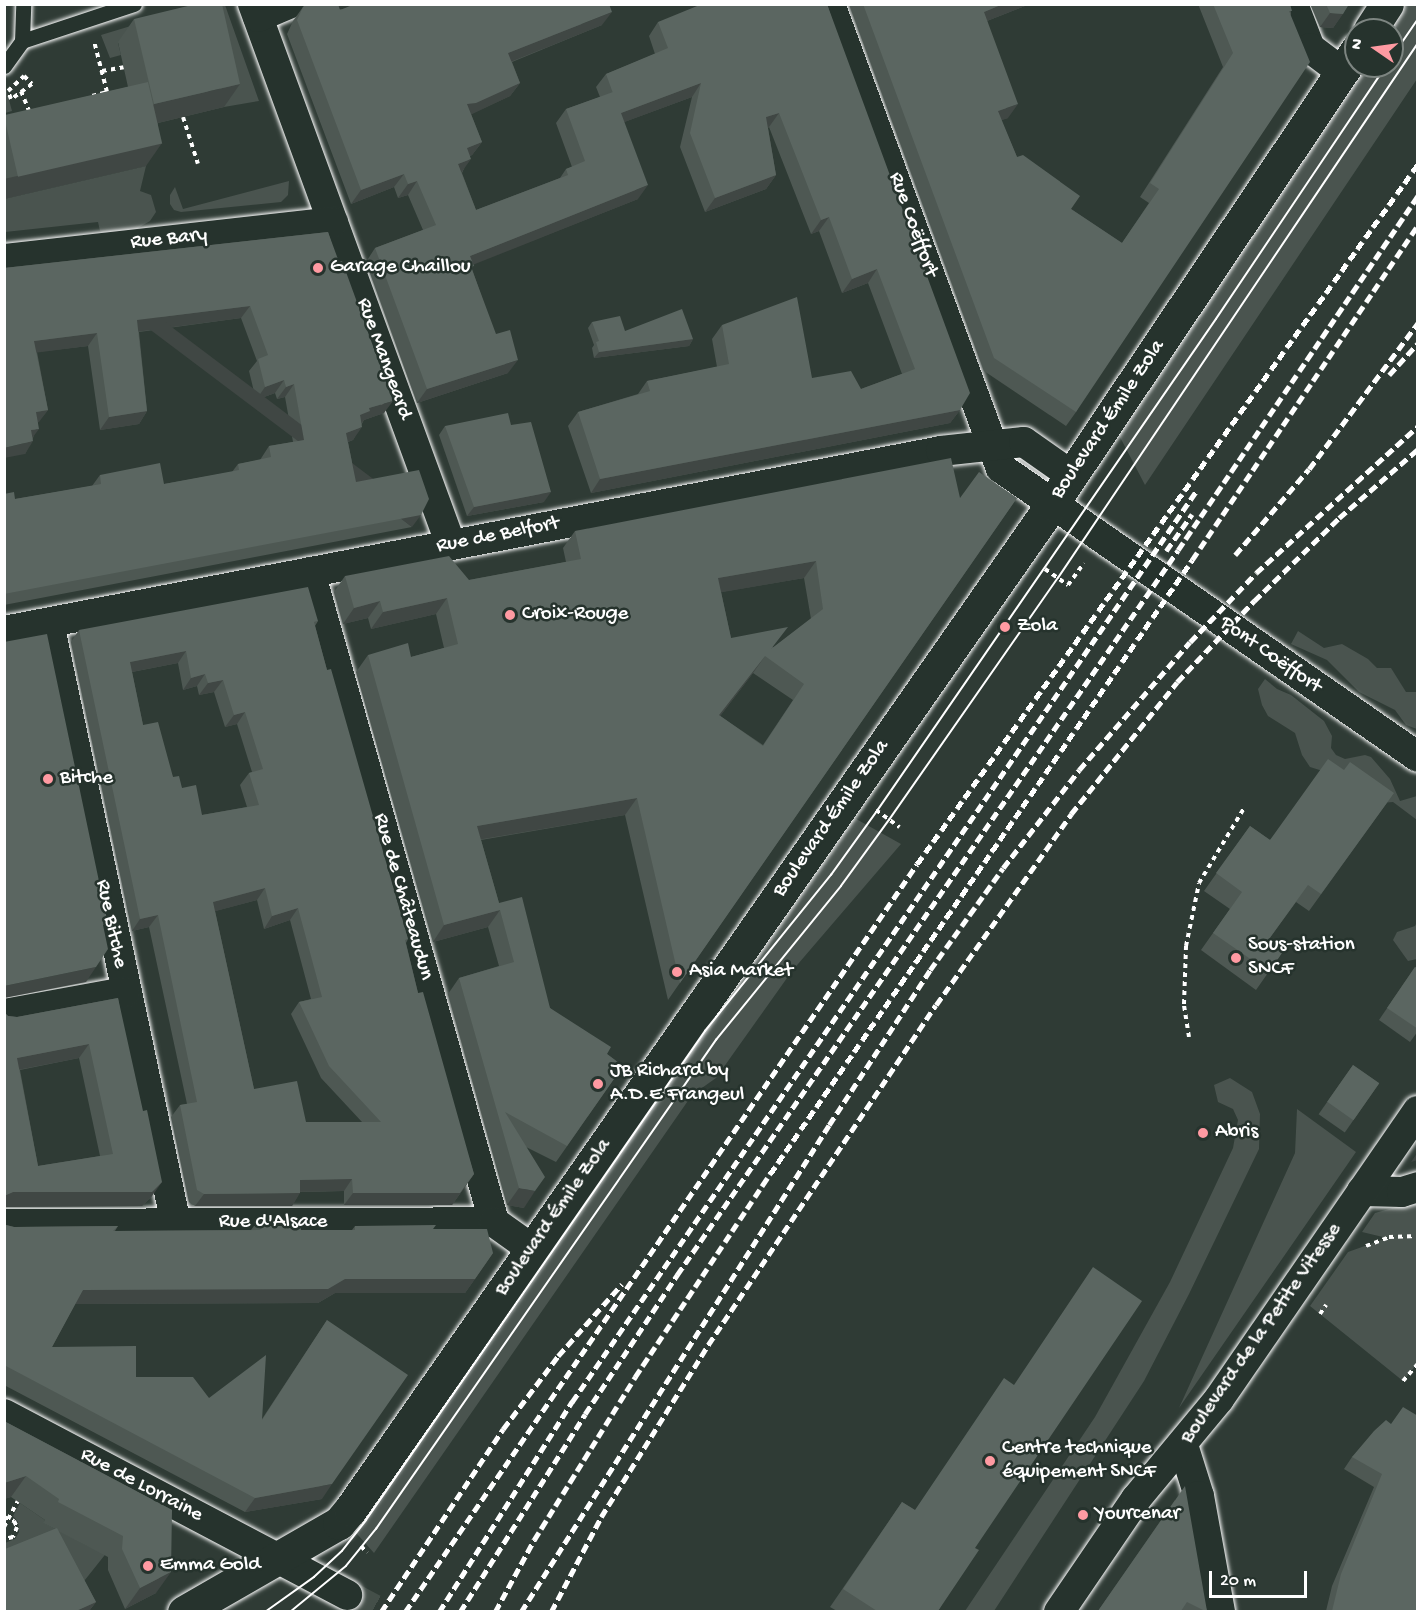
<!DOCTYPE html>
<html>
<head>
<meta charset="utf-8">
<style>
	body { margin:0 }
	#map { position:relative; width:1422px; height:1616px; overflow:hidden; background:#2f3b35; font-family:"Gochi Hand",sans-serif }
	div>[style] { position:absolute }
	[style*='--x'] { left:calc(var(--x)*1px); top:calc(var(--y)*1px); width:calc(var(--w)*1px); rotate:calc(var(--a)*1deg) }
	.green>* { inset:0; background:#4a544f }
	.minor-tunnel>* { height:30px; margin-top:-15px; transform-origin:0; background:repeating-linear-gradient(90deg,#444f49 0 30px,transparent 0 45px) }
	.path>* { height:4px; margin-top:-2px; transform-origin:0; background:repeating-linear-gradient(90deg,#fff 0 4.5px,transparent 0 9px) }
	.roads { filter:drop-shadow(0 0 2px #fff) drop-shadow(0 0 2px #fff) }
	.service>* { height:15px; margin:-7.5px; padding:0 7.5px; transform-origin:7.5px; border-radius:7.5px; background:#26332d }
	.minor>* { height:30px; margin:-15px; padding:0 15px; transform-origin:15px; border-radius:15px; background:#26332d }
	.secondary>* { height:33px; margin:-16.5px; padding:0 16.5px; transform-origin:16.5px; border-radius:16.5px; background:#26332d }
	.tram>* { height:1.5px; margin:-0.75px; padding:0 0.75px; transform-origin:0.75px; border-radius:0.75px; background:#fff }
	.rail>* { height:4.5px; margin-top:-2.25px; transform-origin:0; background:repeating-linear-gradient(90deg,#fff 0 9px,transparent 0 13.5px) }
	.wall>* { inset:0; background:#4e5853; transform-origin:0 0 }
	.shaded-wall>* { inset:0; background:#404744; transform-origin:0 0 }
	.building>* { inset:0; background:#5b6661; transform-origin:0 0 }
	.dots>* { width:16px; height:16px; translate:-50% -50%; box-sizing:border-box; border:3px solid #26332d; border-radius:50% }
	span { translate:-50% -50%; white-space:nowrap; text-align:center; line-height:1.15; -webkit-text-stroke:5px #26332d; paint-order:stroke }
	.street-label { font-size:21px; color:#fff }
	.poi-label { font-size:21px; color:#fff }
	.left { translate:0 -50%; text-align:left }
	.frame { position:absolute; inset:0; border:6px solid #fff; pointer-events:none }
	.north { position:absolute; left:1344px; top:18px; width:60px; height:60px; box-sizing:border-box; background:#26332d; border:2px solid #7d8581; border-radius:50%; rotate:283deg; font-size:16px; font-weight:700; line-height:24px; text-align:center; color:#fff }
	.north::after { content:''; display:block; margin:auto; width:21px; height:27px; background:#ff9aa2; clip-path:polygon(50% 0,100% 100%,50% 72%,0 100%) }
	.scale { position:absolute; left:1209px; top:1571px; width:98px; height:27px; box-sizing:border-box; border:3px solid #fff; border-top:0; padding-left:8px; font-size:18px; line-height:21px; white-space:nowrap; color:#fff; -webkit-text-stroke:4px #26332d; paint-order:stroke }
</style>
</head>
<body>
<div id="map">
	<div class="green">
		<div style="clip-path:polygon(200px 5px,225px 5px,259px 101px,224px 107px,204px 22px,118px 43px,121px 55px,110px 58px,101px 35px)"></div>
		<div style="clip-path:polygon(1387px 5px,1417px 5px,1417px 79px,1145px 485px,1110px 418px,1356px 66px,1392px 66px,1392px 30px,1370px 30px)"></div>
		<div style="clip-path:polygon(5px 85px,12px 111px,5px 113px,4px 86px)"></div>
		<div style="clip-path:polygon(146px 166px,140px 191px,151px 195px,156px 212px,150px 221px,131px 232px,114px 236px,100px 231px,98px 222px,5px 232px,4px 199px)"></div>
		<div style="clip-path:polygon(289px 181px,288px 195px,281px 202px,181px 212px,174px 210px,170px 204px,170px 195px,175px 187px,183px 209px)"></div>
		<div style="clip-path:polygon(1298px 631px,1324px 648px,1342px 644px,1368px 659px,1377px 668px,1391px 668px,1406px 692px,1417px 692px,1417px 729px,1406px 725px,1395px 710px,1359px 692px,1327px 660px,1291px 644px)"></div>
		<div style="clip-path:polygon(1265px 679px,1277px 689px,1291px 695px,1324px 721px,1332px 736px,1331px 748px,1336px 755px,1345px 759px,1365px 755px,1371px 757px,1390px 779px,1400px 801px,1417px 796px,1417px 820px,1393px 802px,1381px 803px,1326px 772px,1310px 767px,1302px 755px,1295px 733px,1268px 716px,1262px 705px,1258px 689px)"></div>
		<div style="clip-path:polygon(849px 815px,901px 844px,792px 971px,716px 1078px,692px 1095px,374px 1553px,350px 1526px)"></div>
		<div style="clip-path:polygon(1417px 922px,1417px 959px,1408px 961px,1393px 940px,1397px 932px,1415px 926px)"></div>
		<div style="clip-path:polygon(1230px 1078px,1252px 1092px,1260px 1114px,1259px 1149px,1189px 1294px,1144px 1381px,994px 1611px,965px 1611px,1095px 1417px,1170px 1282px,1233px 1148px,1238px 1120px,1233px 1109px,1218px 1102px,1214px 1085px)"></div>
		<div style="clip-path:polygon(1297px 1109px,1356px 1152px,1179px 1408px,1295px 1153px)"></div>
		<div style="clip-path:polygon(1417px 1201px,1417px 1364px,1403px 1381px,1310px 1306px,1348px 1252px,1387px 1238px,1362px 1232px,1375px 1213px)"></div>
		<div style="clip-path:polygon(20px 1503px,45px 1520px,44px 1523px,90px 1547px,108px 1551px,69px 1600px,5px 1564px,5px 1543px,15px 1539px,19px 1532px,18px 1522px,13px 1516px)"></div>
	</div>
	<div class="minor-tunnel">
		<div style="--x:347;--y:1595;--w:36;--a:28"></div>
	</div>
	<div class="path">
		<div style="--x:102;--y:71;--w:22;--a:-10"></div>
		<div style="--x:24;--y:76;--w:11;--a:45"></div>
		<div style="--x:32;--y:84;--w:26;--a:144"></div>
		<div style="--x:11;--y:99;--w:9;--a:-111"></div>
		<div style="--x:8;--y:91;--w:22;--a:-43"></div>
		<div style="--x:21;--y:91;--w:24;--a:68"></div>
		<div style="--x:92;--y:96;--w:16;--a:-15"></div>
		<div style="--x:107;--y:92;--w:53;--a:-104.3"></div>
		<div style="--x:183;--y:117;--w:49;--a:72.3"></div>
		<div style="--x:1045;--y:569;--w:28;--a:35"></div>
		<div style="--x:1068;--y:585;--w:27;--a:-54"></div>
		<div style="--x:876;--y:810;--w:29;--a:36"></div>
		<div style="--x:1189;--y:1037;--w:33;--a:-99"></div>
		<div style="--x:1184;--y:1004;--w:58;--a:-88"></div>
		<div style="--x:1186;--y:946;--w:64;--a:-78.3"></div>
		<div style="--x:1199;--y:883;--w:87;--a:-59"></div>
		<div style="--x:1366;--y:1246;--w:25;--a:-21"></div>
		<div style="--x:1389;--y:1237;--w:29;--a:-2"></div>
		<div style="--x:1320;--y:1314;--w:11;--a:-56"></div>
		<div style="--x:1403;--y:1381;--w:23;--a:-49"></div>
		<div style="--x:4;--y:1517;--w:11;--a:22"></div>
		<div style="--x:14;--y:1521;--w:7;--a:63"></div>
		<div style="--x:17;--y:1527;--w:11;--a:112"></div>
		<div style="--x:13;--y:1537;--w:9;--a:167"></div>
		<div style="--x:4;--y:1527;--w:30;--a:-62"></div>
		<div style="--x:361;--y:1546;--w:9;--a:49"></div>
	</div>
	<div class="roads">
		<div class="service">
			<div style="--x:22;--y:41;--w:118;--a:-18.3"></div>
			<div style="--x:4;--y:66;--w:31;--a:-54"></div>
			<div style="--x:22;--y:41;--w:37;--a:-88"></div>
		</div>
		<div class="minor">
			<div style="--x:253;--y:4;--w:576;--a:69.9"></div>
			<div style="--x:830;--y:4;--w:495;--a:69.8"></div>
			<div style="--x:1001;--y:468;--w:507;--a:34.72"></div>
			<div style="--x:1293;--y:4;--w:47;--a:68.9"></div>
			<div style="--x:1310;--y:48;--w:40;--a:37"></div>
			<div style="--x:258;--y:17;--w:34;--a:-23"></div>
			<div style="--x:4;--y:259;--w:331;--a:-6.4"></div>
			<div style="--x:310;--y:572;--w:676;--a:74.19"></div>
			<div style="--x:49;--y:623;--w:614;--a:78.07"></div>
			<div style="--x:4;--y:631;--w:954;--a:-10.87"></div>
			<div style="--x:941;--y:451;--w:83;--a:-6.2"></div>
			<div style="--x:1024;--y:442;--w:57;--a:35.1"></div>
			<div style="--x:4;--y:1014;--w:123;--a:-10.3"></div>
			<div style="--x:1362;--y:1191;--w:40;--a:1.4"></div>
			<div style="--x:1402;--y:1192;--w:17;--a:-17"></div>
			<div style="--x:4;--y:1224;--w:490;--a:-0.2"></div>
			<div style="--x:494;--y:1222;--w:47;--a:35.4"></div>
			<div style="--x:4;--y:1414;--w:388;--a:27.8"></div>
			<div style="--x:1183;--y:1445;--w:53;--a:72.6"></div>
			<div style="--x:1199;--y:1496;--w:118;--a:79.7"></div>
			<div style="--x:1059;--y:1612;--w:137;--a:-55.7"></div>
			<div style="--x:1136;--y:1499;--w:130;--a:-50.3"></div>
			<div style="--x:1219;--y:1399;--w:350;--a:-55.4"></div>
		</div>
		<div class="secondary">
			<div style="--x:1370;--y:30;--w:31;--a:-57"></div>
			<div style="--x:184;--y:1612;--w:179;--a:-29.9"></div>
			<div style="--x:339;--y:1523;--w:17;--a:-50"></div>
			<div style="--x:350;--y:1510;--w:1227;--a:-55.09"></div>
			<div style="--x:1052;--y:504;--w:546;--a:-56.14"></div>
		</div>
	</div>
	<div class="tram">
		<div style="--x:1392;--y:57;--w:46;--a:-55.6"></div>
		<div style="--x:265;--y:1612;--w:60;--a:-35.5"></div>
		<div style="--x:314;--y:1577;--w:38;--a:-43"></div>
		<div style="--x:342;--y:1551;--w:39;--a:-52"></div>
		<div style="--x:366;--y:1520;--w:595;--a:-55.27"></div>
		<div style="--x:705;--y:1031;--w:201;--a:-51.1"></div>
		<div style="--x:831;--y:875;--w:79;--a:-54.3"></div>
		<div style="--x:877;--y:811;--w:597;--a:-55.43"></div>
		<div style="--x:1216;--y:319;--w:305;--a:-56.1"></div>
		<div style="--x:290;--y:1612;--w:72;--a:-39.4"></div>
		<div style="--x:346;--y:1566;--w:48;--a:-51"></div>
		<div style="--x:376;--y:1529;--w:596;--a:-55.19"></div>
		<div style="--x:716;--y:1040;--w:198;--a:-50.9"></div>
		<div style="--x:841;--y:886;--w:82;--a:-54"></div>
		<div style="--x:889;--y:820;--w:295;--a:-55.1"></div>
		<div style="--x:1058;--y:578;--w:645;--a:-56.06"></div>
	</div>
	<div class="rail">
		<div style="--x:1389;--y:375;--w:43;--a:-47.8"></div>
		<div style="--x:1166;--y:551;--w:45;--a:-54.9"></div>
		<div style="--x:1235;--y:555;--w:113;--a:-49.3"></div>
		<div style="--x:1309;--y:469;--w:182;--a:-53.3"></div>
		<div style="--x:381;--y:1612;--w:220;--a:-56.3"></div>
		<div style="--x:503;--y:1429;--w:91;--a:-53"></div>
		<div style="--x:558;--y:1356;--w:96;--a:-48.4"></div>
		<div style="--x:405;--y:1612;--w:906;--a:-55.61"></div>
		<div style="--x:917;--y:864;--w:861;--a:-54.41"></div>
		<div style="--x:439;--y:1612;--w:249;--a:-57.7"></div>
		<div style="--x:572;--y:1402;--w:1106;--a:-55.58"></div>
		<div style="--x:460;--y:1612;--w:234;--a:-57.7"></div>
		<div style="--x:585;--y:1414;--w:167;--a:-56.5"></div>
		<div style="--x:677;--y:1275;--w:881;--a:-55.35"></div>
		<div style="--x:1178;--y:550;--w:428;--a:-55.9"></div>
		<div style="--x:495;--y:1612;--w:82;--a:-61.6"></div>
		<div style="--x:534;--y:1540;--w:192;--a:-58.2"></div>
		<div style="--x:635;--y:1377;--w:244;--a:-56.4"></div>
		<div style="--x:770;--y:1174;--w:745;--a:-55.5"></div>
		<div style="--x:1192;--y:560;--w:404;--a:-56"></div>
		<div style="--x:521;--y:1612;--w:576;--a:-57.69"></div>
		<div style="--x:829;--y:1125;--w:185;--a:-56.9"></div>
		<div style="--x:930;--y:970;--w:125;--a:-54.4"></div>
		<div style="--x:1003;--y:868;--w:124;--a:-52.2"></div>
		<div style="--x:1079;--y:770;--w:169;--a:-49.1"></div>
		<div style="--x:1190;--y:642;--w:95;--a:-46.3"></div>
		<div style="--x:1256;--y:573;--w:219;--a:-42.2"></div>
		<div style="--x:551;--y:1612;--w:107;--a:-62.2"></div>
		<div style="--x:601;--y:1517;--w:203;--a:-58.1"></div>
		<div style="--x:708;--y:1345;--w:409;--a:-56.2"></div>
		<div style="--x:936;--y:1005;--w:234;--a:-54.7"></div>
		<div style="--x:1071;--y:814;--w:169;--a:-51.2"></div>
		<div style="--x:1177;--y:682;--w:112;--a:-46.5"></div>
		<div style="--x:1254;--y:601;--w:119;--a:-44.3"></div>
		<div style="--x:1339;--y:518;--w:105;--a:-41.1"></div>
	</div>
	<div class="wall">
		<div style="clip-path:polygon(827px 4px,960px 410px,950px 423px,591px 493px,568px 426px,578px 412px,638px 394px,647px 381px,717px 367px,712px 339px,722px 325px,812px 378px,861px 389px,902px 374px,868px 283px,842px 293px,819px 231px,811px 234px,769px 127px,768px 128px,776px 175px,766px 189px,705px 212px,680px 147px,692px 97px,624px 122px,638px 199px,473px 264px,472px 269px,508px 373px,417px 403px,366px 262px,375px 248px,423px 230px,408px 195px,398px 198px,394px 187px,351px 204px,287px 34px,293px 21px,303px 7px,602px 25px,512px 62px,520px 83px,510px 96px,471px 114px,482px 142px,472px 155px,470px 156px,462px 173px,476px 210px,560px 178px,566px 169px,572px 167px,556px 123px,566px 109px,600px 97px,596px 87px,606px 74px,655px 54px,649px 36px,658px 22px)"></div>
		<div style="clip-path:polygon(849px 4px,1030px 4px,987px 21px,1008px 118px,1001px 120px,1017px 157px,1071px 209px,1122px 243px,1149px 203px,1140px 197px,1223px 67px,1198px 4px,1290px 4px,1291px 14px,1076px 412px,1066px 426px,984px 371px)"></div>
		<div style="clip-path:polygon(1310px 4px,1349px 4px,1333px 28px,1320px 27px)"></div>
		<div style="clip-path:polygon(134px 19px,224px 107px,158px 123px,146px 166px,4px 199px,4px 116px,128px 87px,118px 42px)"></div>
		<div style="clip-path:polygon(328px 232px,384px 413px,364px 420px,353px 440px,348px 442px,356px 482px,412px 527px,4px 605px,4px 494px,15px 499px,92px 486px,100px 475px,164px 484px,232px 472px,238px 464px,260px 460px,269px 446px,293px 442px,285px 397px,277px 399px,275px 393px,256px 400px,249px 371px,257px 361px,241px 318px,139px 332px,147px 411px,139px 424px,100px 430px,88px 346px,37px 352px,48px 410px,38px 422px,33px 438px,25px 454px,4px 268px)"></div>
		<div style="clip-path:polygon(592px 322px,625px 331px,693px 339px,689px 346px,594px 358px,592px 348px,594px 345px,588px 328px)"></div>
		<div style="clip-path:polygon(511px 425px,544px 502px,467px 516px,439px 435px,445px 426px)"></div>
		<div style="clip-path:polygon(evenodd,960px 498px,1017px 498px,668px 1000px,625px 815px,481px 840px,499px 903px,550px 1008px,607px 1054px,623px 1066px,556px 1162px,526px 1147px,524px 1208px,507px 1205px,448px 994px,459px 978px,499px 966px,488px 927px,433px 942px,356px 672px,368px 655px,411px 657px,444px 648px,436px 614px,371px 629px,368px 618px,343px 624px,334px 592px,345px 576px,469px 580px,566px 562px,563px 548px,575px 531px,960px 498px,804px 578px,811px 619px,774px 647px,731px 638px,721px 592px,804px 578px,960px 498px,753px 673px,793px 700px,763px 745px,720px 716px,753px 673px)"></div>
		<div style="clip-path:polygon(evenodd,318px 621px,315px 626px,327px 670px,408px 939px,406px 943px,418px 993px,474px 1174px,452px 1205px,344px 1205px,344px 1191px,300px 1192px,292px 1206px,195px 1206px,189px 1202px,171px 1117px,180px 1105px,187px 1104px,149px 927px,132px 931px,71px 642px,79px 630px,318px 621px,178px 663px,183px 690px,197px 686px,199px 695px,214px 692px,225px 727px,237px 724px,252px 772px,249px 773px,240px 785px,247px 807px,202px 815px,182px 788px,173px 777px,143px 725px,132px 672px,178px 663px,318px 621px,257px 900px,264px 929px,290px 920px,311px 999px,299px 1002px,291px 1014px,321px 1078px,362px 1122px,306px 1122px,254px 1089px,215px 911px,257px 900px)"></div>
		<div style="clip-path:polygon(1344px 770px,1394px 793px,1309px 911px,1296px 902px,1269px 939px,1284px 950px,1256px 990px,1201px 950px,1230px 909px,1204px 891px,1250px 826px,1270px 840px)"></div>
		<div style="clip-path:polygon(1415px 967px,1418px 969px,1418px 1031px,1410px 1042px,1379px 1020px)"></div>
		<div style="clip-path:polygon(evenodd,118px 998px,152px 1196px,142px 1206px,4px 1207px,4px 1012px,8px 1016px,17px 1017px,118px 998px,79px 1058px,100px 1156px,38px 1166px,20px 1070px,79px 1058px)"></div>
		<div style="left:1353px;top:1065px;width:32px;height:60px;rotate:35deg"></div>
		<div style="clip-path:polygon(4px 1223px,6px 1225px,14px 1227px,118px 1226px,115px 1231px,251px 1230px,254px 1226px,301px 1230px,352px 1230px,355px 1226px,433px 1229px,493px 1253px,465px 1293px,335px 1293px,318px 1303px,75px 1304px,52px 1347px,136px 1377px,209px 1398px,262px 1419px,327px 1320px,322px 1499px,245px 1512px,4px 1385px)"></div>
		<div style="clip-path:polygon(4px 1421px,172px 1510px,156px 1593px,125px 1609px,108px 1570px,108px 1557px,58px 1531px,96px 1602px,89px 1611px,4px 1611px,5px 1549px,55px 1529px,43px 1523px,45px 1520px,11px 1497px,4px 1499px)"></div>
		<div style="clip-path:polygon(1391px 1424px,1418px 1611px,1326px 1611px,1332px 1586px,1374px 1487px,1344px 1469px,1352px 1457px)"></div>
		<div style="clip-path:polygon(1175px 1500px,1207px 1611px,1098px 1611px)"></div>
		<div style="clip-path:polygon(902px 1502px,975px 1548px,938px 1611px,837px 1611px,830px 1607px)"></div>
	</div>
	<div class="shaded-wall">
		<div style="clip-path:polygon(1003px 4px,1030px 4px,974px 26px,984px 12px)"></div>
		<div style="clip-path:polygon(612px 12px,602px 25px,498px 67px,508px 53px)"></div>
		<div style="clip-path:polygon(1330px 13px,1343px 14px,1333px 28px,1320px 27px)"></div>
		<div style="clip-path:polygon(520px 83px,510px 96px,466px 117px,467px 104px)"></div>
		<div style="clip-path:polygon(701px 83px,692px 97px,611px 127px,621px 113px)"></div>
		<div style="clip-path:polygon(240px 84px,224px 107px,137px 128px,154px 104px)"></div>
		<div style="clip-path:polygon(1018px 104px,1008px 118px,988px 125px,998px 111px)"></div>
		<div style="clip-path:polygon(779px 113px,769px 127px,756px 131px,766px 117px)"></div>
		<div style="clip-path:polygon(482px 142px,472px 155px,457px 162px,467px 148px)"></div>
		<div style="clip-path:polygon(162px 143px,146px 166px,4px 199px,4px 179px)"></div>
		<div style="clip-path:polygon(471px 159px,461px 173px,458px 164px)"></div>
		<div style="clip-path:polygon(404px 174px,394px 187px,351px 204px,361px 190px)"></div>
		<div style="clip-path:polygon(776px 175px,766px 189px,705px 212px,715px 198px)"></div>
		<div style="clip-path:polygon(417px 181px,408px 195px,398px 198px,408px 184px)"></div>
		<div style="clip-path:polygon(648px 185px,638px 199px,460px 270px,470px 256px)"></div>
		<div style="clip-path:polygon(829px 217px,819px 231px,811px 234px,821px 220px)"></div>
		<div style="clip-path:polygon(877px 269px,868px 283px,842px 293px,852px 279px)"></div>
		<div style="clip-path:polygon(250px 306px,241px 318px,128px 333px,137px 320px)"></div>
		<div style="clip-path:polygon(97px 333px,88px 346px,26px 354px,34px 341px)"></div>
		<div style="clip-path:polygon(693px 339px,689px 346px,594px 358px,599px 352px)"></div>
		<div style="clip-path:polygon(518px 360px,508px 373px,417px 403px,427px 389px)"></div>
		<div style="clip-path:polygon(284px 380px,275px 393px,256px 400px,265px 387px)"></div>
		<div style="clip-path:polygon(294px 384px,285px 397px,277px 399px,286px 387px)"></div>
		<div style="clip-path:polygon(393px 401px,384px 413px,364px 420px,361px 424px,360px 415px,369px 408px)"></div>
		<div style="clip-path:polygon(48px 410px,39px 422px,27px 424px,36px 412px)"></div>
		<div style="clip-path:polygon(960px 410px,950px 423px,591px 493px,600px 479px)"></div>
		<div style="clip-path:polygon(147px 411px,139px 424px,100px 430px,109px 417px)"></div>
		<div style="clip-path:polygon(362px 427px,353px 440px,338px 445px,346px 433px)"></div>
		<div style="clip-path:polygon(39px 429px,30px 441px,31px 430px)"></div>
		<div style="clip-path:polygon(33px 441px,25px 454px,4px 458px,4px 448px)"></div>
		<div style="clip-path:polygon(551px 492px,544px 502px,467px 516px,474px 507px)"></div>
		<div style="left:421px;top:515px;width:15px;height:424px;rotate:127deg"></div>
		<div style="clip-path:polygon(816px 561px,804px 578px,706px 595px,718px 578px)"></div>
		<div style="clip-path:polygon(447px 598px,436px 614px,371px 629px,383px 612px)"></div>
		<div style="clip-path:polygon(380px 601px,368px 618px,343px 624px,354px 608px)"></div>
		<div style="clip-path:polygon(186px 651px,178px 663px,121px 674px,130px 662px)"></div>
		<div style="clip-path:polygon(765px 656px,753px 673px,708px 732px,719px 715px)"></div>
		<div style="clip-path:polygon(205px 674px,197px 686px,183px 690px,191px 678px)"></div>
		<div style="clip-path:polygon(223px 680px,214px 692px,199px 695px,208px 683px)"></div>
		<div style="clip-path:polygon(245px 712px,237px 724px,225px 727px,234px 715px)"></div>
		<div style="clip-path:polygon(637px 798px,625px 815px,465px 842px,477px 826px)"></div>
		<div style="clip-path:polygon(265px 888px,257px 900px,205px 914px,213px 902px)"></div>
		<div style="clip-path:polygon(298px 908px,290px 920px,264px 929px,272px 916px)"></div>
		<div style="clip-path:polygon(500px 910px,488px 927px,433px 942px,444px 925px)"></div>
		<div style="clip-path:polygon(158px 915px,149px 927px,132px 931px,140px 919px)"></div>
		<div style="clip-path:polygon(96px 967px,86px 982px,4px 998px,4px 986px)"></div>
		<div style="clip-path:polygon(89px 1044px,79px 1058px,7px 1072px,17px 1058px)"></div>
		<div style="clip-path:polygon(1418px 1152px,1418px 1160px,1411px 1162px)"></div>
		<div style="clip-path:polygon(474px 1174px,452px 1205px,344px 1205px,353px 1193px)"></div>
		<div style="clip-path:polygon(352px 1179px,344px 1191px,292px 1192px,300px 1180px)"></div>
		<div style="clip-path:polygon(162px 1182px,152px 1196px,142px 1206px,4px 1207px,4px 1196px,13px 1192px)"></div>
		<div style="clip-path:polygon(519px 1188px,535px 1191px,524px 1208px,507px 1205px)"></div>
		<div style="clip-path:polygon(300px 1193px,292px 1206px,195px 1206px,204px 1194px)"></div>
		<div style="clip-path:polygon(345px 1279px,475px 1279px,465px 1293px,335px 1293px,318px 1303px,72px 1304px,83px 1290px)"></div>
		<div style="clip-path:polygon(26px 1476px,11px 1497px,4px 1499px,4px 1483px)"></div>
		<div style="clip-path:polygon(332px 1484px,322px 1499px,245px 1512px,255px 1498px)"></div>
		<div style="clip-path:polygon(171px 1572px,156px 1593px,125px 1609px,140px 1588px)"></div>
		<div style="clip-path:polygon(96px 1602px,89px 1611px,76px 1611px)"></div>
	</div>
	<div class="building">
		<div style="clip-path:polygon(196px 4px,222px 4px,240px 84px,154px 104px,134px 19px)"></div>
		<div style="clip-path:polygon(306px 4px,338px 4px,340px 10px,355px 4px,609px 4px,612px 12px,508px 53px,520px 83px,476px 103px,467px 104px,482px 142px,467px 148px,471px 159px,458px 164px,476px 210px,568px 175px,566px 169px,585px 161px,566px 109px,613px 92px,618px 107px,606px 74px,668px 48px,658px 22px,702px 4px,827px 4px,970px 393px,960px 410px,600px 479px,578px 412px,650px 391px,647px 381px,729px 364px,722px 325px,797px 297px,812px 378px,851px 371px,861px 389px,915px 369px,877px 269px,852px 279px,829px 217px,821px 220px,779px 113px,766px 117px,776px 175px,715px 198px,690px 133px,701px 83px,621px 113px,648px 185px,470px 256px,474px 266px,471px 267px,496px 334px,510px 330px,518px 360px,427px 389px,375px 248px,436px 225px,417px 181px,408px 184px,404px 174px,361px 190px,297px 20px,303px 7px)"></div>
		<div style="clip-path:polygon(863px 4px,1003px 4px,984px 12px,1018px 104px,998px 111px,1017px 157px,1023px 155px,1080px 196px,1071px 209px,1122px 243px,1159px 189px,1150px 183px,1233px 53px,1213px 4px,1290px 4px,1292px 11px,1289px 11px,1310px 62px,1076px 412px,994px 358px)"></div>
		<div style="clip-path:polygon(1326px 4px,1349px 4px,1343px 14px,1330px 13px)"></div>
		<div style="left:148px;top:82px;width:63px;height:148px;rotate:77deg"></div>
		<div style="clip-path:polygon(328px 232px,339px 262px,342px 261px,393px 401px,369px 408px,370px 411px,360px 415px,362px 427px,346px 433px,356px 482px,419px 470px,429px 499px,421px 515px,4px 594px,4px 494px,14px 492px,15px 499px,101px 484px,100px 475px,160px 463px,164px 484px,239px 470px,238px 464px,271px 457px,269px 446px,304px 440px,294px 384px,286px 387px,284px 380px,265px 387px,258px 359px,268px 355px,250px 306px,137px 320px,147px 411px,109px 417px,97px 333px,34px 341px,48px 410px,36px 412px,39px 429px,31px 430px,33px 441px,4px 448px,4px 268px)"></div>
		<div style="clip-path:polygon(682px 309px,693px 339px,599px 352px,596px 342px,599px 341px,592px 322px,620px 316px,625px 331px)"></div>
		<div style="clip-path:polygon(508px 413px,511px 425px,531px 422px,551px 492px,474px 507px,445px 426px)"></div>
		<div style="clip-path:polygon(evenodd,951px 458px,960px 498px,979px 472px,1017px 498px,680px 983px,637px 798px,477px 826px,499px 903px,522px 897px,550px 1008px,611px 1047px,607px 1054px,623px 1066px,567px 1146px,505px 1112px,545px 1177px,535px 1191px,519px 1188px,459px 978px,514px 962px,500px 910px,444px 925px,368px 655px,408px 643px,411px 657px,458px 644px,447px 598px,383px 612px,380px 601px,354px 608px,345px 576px,449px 556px,469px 580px,581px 559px,575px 531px,951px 458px,816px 561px,823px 609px,771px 649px,788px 627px,731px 638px,718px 578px,816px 561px,951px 458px,765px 656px,804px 684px,763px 746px,719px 715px,765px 656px)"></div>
		<div style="clip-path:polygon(evenodd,308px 587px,318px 621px,314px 622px,327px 670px,331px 669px,408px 939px,405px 940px,418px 993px,423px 992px,474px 1174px,460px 1193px,353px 1193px,352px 1179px,300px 1180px,300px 1193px,204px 1194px,197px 1190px,180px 1105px,197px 1102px,158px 915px,140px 919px,79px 630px,308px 587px,186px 651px,191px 678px,205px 674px,208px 683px,223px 680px,234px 715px,245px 712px,263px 769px,249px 773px,259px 805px,202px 815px,196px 785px,182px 788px,179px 776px,173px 777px,158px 722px,143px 725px,130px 662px,186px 651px,308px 587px,265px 888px,272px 916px,298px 908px,322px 997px,299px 1002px,329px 1066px,381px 1122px,306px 1122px,297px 1081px,254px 1089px,213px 902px,265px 888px)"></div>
		<div style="clip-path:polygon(47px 634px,108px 924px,103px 925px,108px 949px,96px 967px,4px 986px,4px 642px)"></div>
		<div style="clip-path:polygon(1328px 759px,1344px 770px,1350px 762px,1394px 793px,1321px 894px,1308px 885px,1269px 939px,1284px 950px,1269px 972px,1213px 933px,1242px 892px,1216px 873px,1250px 826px,1270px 840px)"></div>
		<div style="clip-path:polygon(1415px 967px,1418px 969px,1418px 1029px,1387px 1008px)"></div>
		<div style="clip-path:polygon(evenodd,118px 998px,143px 1111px,147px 1110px,162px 1182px,152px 1192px,13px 1192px,4px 1196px,4px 1012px,8px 1016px,17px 1017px,118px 998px,89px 1044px,113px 1154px,38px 1166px,17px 1058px,89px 1044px)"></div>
		<div style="left:1353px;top:1065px;width:32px;height:45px;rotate:35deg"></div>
		<div style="clip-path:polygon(4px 1223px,6px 1225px,14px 1227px,118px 1226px,113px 1231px,261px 1230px,254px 1226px,301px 1226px,301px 1230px,355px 1230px,355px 1226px,436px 1225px,433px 1229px,487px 1229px,493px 1253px,475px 1279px,345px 1279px,328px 1289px,83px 1290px,52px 1347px,136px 1346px,136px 1377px,193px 1377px,209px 1398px,266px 1355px,262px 1420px,327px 1320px,408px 1375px,332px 1484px,255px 1498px,4px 1365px)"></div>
		<div style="clip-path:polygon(1093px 1267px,1142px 1301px,975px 1548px,979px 1550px,938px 1611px,877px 1611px,843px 1589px,902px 1502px,915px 1510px,1004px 1378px,1014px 1385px)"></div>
		<div style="clip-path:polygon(1403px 1407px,1418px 1416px,1418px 1611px,1332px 1611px,1341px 1574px,1382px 1474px,1352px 1457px,1374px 1431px,1386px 1420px,1391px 1424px)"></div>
		<div style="clip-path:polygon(4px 1421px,172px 1510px,171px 1572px,140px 1588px,122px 1549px,123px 1536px,58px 1502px,59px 1499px,26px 1476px,4px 1483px)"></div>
		<div style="clip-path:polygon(1185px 1486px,1207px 1611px,1205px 1611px,1187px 1602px,1181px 1611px,1098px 1611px)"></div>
		<div style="clip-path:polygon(57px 1528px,96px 1602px,76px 1611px,4px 1611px,4px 1548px,5px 1549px)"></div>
	</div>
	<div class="dots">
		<div style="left:318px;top:268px;background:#ff9aa2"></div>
		<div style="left:510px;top:615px;background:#ff9aa2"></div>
		<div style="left:1005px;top:627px;background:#ff9aa2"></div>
		<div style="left:48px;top:779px;background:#ff9aa2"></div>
		<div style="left:1236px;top:958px;background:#ff9aa2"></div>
		<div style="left:677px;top:972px;background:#ff9aa2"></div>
		<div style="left:598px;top:1084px;background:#ff9aa2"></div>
		<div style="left:1203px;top:1133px;background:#ff9aa2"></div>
		<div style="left:990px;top:1461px;background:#ff9aa2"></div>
		<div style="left:1083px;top:1515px;background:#ff9aa2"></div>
		<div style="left:148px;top:1566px;background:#ff9aa2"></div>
	</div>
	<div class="street-label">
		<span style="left:912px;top:225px;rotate:70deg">Rue Coëffort</span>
		<span style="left:169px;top:240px;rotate:-6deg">Rue Bary</span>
		<span style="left:383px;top:359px;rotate:70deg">Rue Mangeard</span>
		<span style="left:1109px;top:420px;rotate:-56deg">Boulevard Émile Zola</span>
		<span style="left:498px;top:536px;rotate:-11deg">Rue de Belfort</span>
		<span style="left:1270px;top:656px;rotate:35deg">Pont Coëffort</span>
		<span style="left:832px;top:819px;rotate:-55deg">Boulevard Émile Zola</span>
		<span style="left:402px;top:897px;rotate:74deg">Rue de Châteaudun</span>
		<span style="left:110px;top:924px;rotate:78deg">Rue Bitche</span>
		<span style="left:554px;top:1218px;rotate:-55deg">Boulevard Émile Zola</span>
		<span style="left:273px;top:1223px">Rue d'Alsace</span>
		<span style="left:1262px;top:1334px;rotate:-55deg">Boulevard de la Petite Vitesse</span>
		<span style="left:141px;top:1486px;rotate:28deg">Rue de Lorraine</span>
	</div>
	<div class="poi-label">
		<span class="left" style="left:330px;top:268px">Garage Chaillou</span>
		<span class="left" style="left:522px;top:615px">Croix-Rouge</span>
		<span class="left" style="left:1017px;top:627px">Zola</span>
		<span class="left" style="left:60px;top:779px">Bitche</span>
		<span class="left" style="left:1248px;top:958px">Sous-station<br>SNCF</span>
		<span class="left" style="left:689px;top:972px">Asia Market</span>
		<span class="left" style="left:610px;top:1084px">JB Richard by<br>A.D.E Frangeul</span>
		<span class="left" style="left:1215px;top:1133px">Abris</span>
		<span class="left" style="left:1002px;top:1461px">Centre technique<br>équipement SNCF</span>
		<span class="left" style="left:1095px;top:1515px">Yourcenar</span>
		<span class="left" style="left:160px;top:1566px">Emma Gold</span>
	</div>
	<div class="frame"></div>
	<div class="north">N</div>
	<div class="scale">20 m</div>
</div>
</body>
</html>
